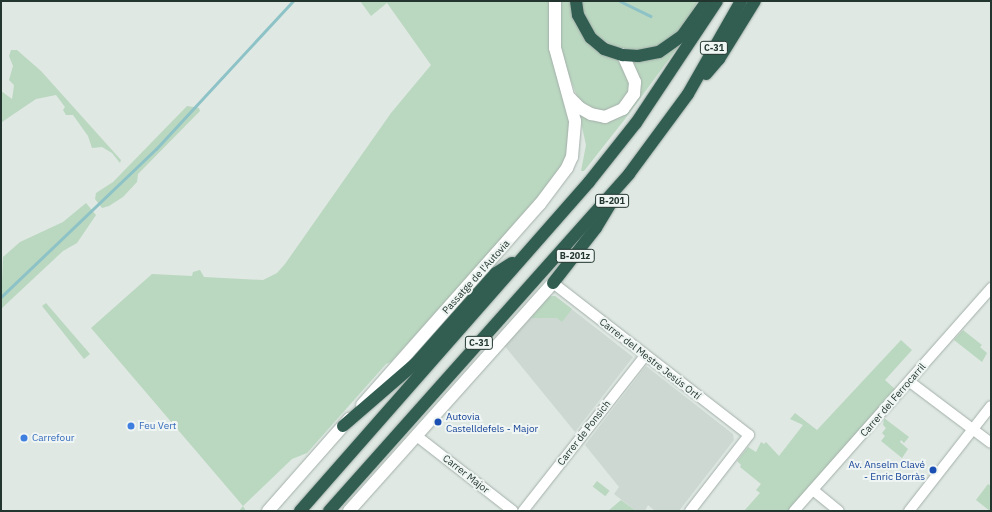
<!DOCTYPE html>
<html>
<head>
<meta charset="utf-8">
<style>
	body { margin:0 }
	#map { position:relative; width:992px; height:512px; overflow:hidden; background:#dfe8e3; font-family:"IBM Plex Sans",sans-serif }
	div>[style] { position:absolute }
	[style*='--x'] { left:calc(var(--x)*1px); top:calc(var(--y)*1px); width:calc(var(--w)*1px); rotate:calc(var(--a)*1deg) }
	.built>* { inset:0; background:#cdd8d2 }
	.green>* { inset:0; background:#bad7c0; transform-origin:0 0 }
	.stream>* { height:2.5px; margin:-1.25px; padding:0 1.25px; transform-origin:1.25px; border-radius:1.25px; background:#8dc2c7 }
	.roads { filter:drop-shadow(0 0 1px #a3afa9) drop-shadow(0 0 1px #a3afa9) }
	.street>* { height:10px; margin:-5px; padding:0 5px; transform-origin:5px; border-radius:5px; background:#fff }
	.secondary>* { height:12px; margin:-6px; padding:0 6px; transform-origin:6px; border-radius:6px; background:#fff }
	.highway>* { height:12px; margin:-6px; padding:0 6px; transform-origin:6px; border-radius:6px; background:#325e52 }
	.dots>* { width:11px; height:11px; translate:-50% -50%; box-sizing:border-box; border:2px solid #eff5f2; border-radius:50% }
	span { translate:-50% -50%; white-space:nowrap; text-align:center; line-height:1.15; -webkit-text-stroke:4px #eff5f2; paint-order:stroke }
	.shield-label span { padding:1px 3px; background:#eff5f2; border:1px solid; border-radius:3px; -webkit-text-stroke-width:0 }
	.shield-label { font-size:9px; color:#22362f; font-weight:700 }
	.street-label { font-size:10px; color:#22362f }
	.transit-label { font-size:10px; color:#164399 }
	.left { translate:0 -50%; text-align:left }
	.right { translate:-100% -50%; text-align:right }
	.shop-label { font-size:10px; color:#366cbe }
	.frame { position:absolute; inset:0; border:2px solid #22362f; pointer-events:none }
</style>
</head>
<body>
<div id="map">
	<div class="built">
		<div style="clip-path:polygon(555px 296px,633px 357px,575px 432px,503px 344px,545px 297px)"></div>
		<div style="clip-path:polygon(646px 366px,733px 434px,734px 440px,679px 511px,655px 511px,648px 505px,645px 511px,636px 511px,614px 494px,619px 487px,585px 445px)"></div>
	</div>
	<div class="green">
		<div style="clip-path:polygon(360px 1px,552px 1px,571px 122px,567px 156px,546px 190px,391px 362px,386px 364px,307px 453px,292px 459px,243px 506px,246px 511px,239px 511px,243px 506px,91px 328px,152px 274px,192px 276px,193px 272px,200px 270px,204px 277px,263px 280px,277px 273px,285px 264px,391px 113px,431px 65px,387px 3px,371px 16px)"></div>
		<div style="clip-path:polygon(560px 1px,572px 1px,573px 11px,624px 64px,631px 78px,628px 100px,599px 113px,579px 102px,560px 51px)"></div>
		<div style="clip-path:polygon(580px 1px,698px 1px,680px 32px,656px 48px,644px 52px,621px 51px,591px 32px,584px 21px)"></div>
		<div style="clip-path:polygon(686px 36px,625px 119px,584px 171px,581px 171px,586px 145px,579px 113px,609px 121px,618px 118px,628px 111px,631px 62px)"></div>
		<div style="clip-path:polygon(11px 50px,17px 50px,41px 71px,121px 160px,120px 163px,112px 153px,102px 147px,92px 148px,88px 136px,73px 115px,66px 115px,63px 110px,65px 107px,56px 95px,36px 99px,2px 122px,1px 125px,1px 91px,12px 99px,13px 93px,14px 85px,9px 80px,13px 66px,9px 56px)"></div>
		<div style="clip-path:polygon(187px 106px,199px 108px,200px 111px,138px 174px,137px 182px,123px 197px,109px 206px,102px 208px,95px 199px,96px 193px,113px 182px)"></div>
		<div style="clip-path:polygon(86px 203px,96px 215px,77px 243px,63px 251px,1px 309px,3px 257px,20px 242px,63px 222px)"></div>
		<div style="clip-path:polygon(555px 296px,572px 309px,562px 322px,557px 318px,526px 318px,545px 297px)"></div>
		<div style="clip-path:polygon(46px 303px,90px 354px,84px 359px,42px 306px)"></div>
		<div style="clip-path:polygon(963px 330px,982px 345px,980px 347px,987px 353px,982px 362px,954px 340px)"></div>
		<div style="clip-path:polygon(901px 340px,912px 350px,885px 380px,897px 391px,791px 511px,744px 511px,760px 493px,756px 490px,761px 484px,740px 467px,741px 465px,737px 461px,748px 447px,756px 452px,761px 442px,764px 444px,766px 442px,779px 456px,803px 425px,790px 419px,795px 413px,817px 430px)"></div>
		<div style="clip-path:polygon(884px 418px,909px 437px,904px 443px,901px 440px,900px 442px,908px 449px,902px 458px,881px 441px,885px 436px,882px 433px,886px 428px,883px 425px)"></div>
		<div style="left:597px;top:481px;width:16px;height:7px;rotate:38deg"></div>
		<div style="clip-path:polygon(988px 484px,991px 486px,990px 511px,976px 500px)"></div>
		<div style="clip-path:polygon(621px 500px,636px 511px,608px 511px)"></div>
	</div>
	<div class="stream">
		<div style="--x:620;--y:1;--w:34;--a:26"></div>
		<div style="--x:1;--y:297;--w:214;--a:-43.7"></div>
		<div style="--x:156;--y:149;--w:202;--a:-47.2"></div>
	</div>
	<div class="roads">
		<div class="street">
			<div style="--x:553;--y:283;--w:248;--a:37.8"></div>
			<div style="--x:749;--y:435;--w:96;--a:127.8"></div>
			<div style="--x:910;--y:382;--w:101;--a:37"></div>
			<div style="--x:418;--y:437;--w:120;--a:37.9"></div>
			<div style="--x:813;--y:490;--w:33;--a:39"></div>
			<div style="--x:523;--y:511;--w:197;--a:-51.8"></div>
			<div style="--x:794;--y:511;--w:298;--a:-48.5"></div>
			<div style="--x:909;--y:511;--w:133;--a:-52"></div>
		</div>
		<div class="secondary">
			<div style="--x:570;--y:98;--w:14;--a:45"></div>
			<div style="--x:580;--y:108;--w:13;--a:29"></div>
			<div style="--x:591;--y:114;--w:14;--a:12"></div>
			<div style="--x:605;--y:117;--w:20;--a:-24"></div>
			<div style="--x:623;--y:109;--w:19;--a:-54"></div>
			<div style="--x:634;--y:94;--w:12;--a:-85"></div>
			<div style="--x:635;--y:82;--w:30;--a:-114"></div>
			<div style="--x:362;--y:405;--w:268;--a:-48.5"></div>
			<div style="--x:540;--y:204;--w:45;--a:-53.1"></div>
			<div style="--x:567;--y:168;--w:12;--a:-66"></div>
			<div style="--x:572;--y:157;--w:36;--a:-85"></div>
			<div style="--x:575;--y:121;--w:76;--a:-105.3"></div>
			<div style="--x:555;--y:48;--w:47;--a:-90"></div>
			<div style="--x:268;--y:511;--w:123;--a:-48.6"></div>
			<div style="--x:349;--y:511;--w:306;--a:-48.2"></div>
		</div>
		<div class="highway">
			<div style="--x:576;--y:1;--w:14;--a:82"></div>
			<div style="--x:578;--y:15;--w:26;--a:61"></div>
			<div style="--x:591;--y:38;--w:17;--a:40"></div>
			<div style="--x:604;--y:49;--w:20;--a:18"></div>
			<div style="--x:623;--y:55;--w:15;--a:4"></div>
			<div style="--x:638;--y:56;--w:21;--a:-11"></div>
			<div style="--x:659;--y:52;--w:28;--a:-35"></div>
			<div style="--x:682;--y:36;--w:43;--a:-54.5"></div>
			<div style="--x:706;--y:74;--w:20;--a:-49"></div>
			<div style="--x:719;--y:59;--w:68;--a:-58.2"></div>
			<div style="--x:553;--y:283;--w:70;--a:-52"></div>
			<div style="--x:596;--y:228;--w:31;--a:-59"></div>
			<div style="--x:343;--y:426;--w:96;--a:-40.8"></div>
			<div style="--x:416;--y:363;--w:120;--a:-48.4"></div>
			<div style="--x:496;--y:273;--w:19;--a:-32"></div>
			<div style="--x:300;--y:511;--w:438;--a:-48.7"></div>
			<div style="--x:589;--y:182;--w:75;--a:-51.5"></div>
			<div style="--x:636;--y:123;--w:146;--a:-56.4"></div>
			<div style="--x:329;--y:511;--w:451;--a:-48.3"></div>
			<div style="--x:629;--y:174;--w:99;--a:-53.6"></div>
			<div style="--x:688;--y:94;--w:107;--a:-60.3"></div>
		</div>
	</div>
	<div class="dots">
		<div style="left:438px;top:422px;background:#1a4fb4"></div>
		<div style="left:131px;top:426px;background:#3f7fe0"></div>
		<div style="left:24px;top:438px;background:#3f7fe0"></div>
		<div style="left:933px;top:470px;background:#1a4fb4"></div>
	</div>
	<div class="shield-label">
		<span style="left:714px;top:48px">C-31</span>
		<span style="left:612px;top:201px">B-201</span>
		<span style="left:575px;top:256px">B-201z</span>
		<span style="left:479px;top:343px">C-31</span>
	</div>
	<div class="street-label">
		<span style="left:476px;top:277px;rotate:-48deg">Passatge de l'Autovia</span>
		<span style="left:650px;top:359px;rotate:38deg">Carrer del Mestre Jesús Ortí</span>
		<span style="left:893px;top:400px;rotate:-49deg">Carrer del Ferrocarril</span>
		<span style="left:584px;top:433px;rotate:-52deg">Carrer de Ponsich</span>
		<span style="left:466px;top:474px;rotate:38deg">Carrer Major</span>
	</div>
	<div class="transit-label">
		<span class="left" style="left:446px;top:422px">Autovia<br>Castelldefels - Major</span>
		<span class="right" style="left:925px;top:470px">Av. Anselm Clavé<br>- Enric Borràs</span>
	</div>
	<div class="shop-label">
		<span class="left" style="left:139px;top:426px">Feu Vert</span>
		<span class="left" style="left:32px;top:438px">Carrefour</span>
	</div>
	<div class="frame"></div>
</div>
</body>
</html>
